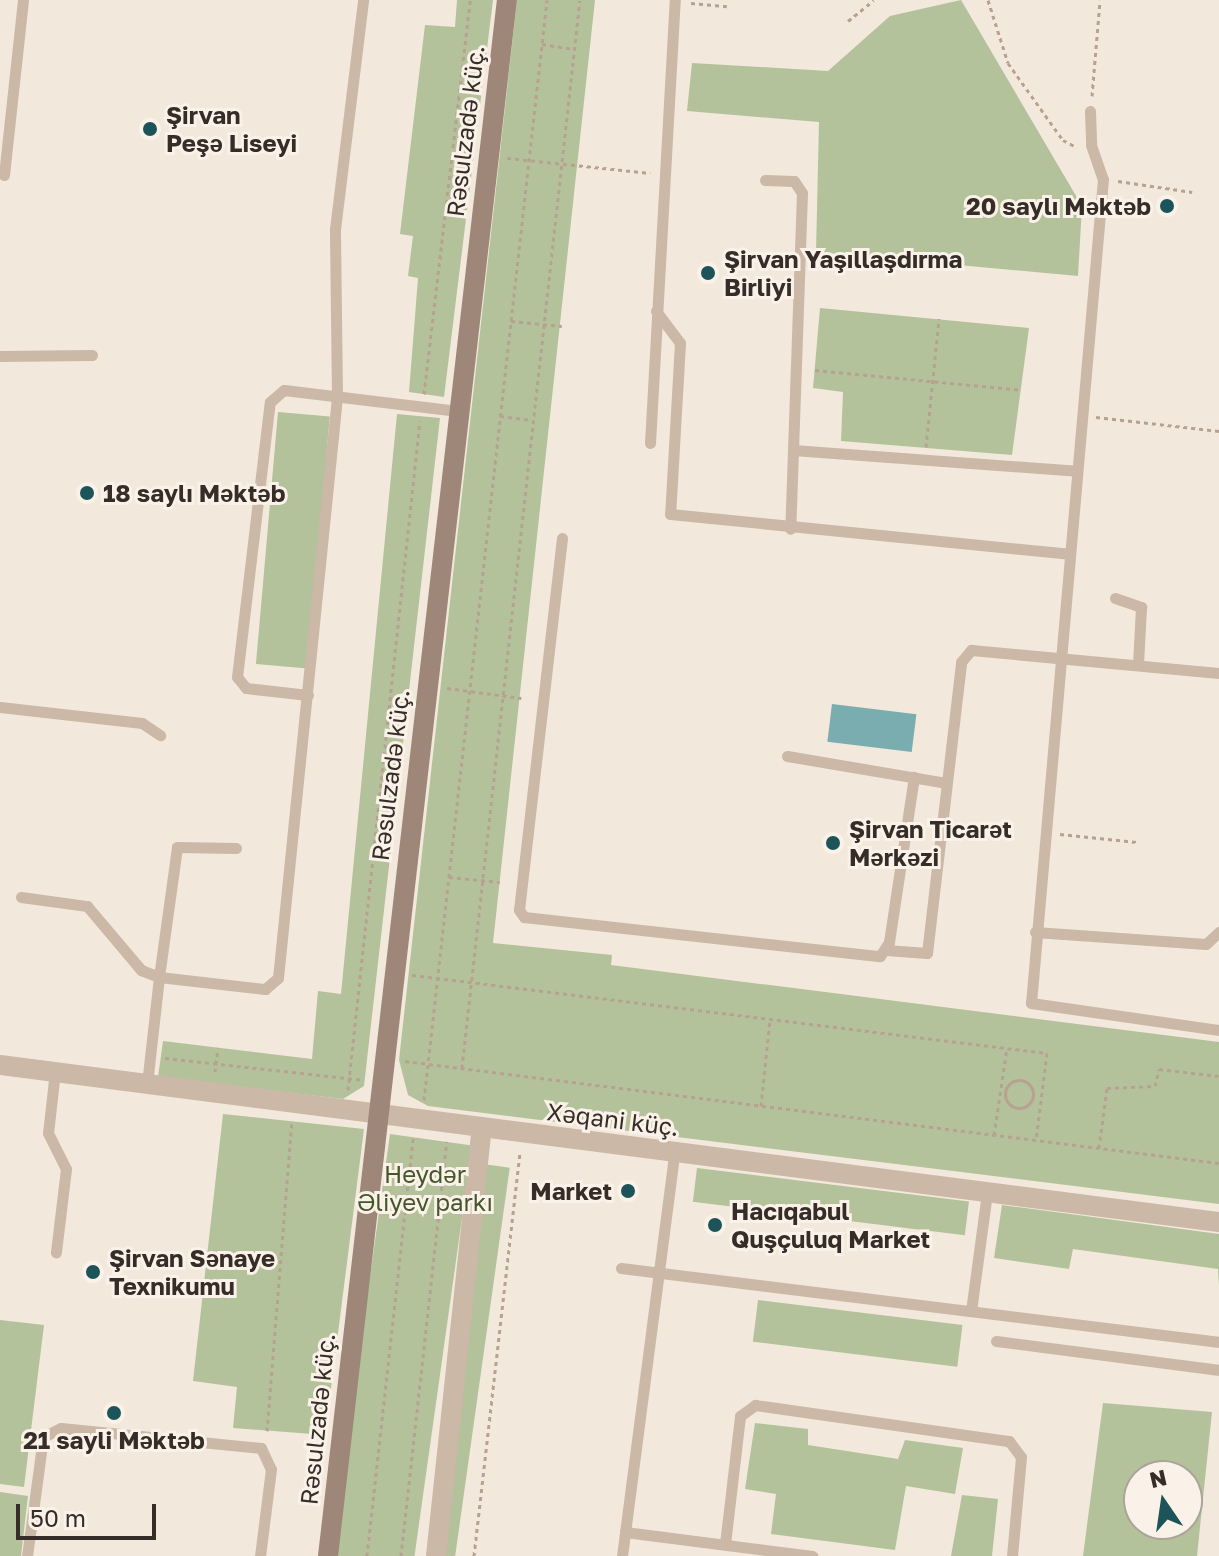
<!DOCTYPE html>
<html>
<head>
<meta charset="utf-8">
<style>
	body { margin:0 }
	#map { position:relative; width:1219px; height:1556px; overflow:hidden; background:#f2e8db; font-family:"Golos Text",sans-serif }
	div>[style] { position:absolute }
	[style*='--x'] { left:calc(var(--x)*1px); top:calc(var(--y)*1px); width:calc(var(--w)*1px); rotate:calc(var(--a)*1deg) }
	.green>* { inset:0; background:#b4c29b; transform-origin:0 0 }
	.water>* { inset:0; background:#7aadb0; transform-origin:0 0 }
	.path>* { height:3px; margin-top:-1.5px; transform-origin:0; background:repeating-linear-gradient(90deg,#b7a291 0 4px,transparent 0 8px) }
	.path>.ring { margin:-1.5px; padding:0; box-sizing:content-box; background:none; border:3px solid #b7a291; border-radius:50% }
	.service>* { height:11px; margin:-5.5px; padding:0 5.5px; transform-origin:5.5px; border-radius:5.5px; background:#cbb8a7 }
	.minor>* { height:20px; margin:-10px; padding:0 10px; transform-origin:10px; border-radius:10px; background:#cbb8a7 }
	.tertiary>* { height:20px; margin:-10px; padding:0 10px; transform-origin:10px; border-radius:10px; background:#cbb8a7 }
	.secondary>* { height:20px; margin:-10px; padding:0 10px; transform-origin:10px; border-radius:10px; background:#9e8778 }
	.dots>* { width:22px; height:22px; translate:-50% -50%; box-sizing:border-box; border:4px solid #faf2e8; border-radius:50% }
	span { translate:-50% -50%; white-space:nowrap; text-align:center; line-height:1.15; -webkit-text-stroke:6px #faf2e8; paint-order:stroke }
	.poi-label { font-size:24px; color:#372d28; font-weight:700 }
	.left { translate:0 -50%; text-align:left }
	.right { translate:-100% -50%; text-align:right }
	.street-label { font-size:24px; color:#372d28 }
	.park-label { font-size:24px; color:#45562b }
	.north { position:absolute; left:1123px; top:1460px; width:80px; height:80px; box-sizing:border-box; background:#faf2e8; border:2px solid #aca39b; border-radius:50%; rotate:347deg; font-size:22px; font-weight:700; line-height:32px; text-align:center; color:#372d28 }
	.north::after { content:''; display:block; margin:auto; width:28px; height:36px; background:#1c5459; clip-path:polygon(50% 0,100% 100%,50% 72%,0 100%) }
	.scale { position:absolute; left:16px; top:1504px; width:140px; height:36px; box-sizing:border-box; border:4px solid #372d28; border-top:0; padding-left:10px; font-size:24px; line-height:28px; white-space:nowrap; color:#372d28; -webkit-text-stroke:6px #faf2e8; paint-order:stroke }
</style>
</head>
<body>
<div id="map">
	<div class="green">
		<div style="clip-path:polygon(457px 0,493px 0,444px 397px,409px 392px,418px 278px,408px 276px,413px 236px,400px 234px,425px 25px,455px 27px)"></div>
		<div style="clip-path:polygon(517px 0,595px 0,493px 943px,612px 955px,611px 965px,1219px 1042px,1219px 1204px,428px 1106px,408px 1095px,399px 1060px)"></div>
		<div style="clip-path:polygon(961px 0,1082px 206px,1078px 276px,816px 252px,819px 122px,687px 111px,692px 63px,828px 71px,890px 16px)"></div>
		<div style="clip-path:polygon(820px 308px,1029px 328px,1012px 455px,841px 441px,843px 392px,813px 388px)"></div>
		<div style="left:278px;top:412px;width:52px;height:253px;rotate:5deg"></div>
		<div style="clip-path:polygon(397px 414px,440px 418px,364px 1086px,343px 1099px,158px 1077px,163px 1041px,312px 1059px,318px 991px,341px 994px)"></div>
		<div style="clip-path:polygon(223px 1114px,364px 1129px,325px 1435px,233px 1428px,237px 1387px,193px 1381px)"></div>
		<div style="left:390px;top:1134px;width:83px;height:425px;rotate:8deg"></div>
		<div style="left:483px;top:1164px;width:27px;height:394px;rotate:8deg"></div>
		<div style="left:697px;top:1168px;width:274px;height:34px;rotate:7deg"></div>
		<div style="clip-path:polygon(1002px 1205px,1219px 1234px,1219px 1286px,1218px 1269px,1073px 1249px,1069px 1269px,994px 1258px)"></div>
		<div style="left:758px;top:1300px;width:206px;height:42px;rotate:7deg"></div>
		<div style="clip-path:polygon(0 1320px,44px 1325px,24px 1487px,0 1484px)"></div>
		<div style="clip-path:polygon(evenodd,1103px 1403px,1212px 1412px,1197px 1556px,1083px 1556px,1103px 1403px,1139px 1476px,1187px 1476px,1187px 1524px,1139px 1524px,1139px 1476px)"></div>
		<div style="clip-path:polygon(755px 1423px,808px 1429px,808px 1445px,898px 1459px,905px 1440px,963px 1448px,955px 1494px,906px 1486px,895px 1550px,771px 1534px,776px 1494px,745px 1489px)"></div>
		<div style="clip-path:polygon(0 1492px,28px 1496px,21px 1556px,0 1556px)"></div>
		<div style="clip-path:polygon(962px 1495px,998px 1499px,992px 1556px,951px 1556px)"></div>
	</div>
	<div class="water">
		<div style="left:832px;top:704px;width:85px;height:38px;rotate:7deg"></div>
	</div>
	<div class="path">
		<div style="--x:988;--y:0;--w:66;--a:72.4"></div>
		<div style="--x:1008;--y:63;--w:95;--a:54.5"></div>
		<div style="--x:1063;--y:140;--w:15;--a:28"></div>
		<div style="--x:691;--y:3;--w:36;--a:5"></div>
		<div style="--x:848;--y:21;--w:33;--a:-39"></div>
		<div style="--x:542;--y:44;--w:32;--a:9"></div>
		<div style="--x:1092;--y:96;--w:96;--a:-85.2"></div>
		<div style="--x:507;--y:158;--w:144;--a:6"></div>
		<div style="--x:1118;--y:181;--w:75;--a:8.5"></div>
		<div style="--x:511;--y:321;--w:51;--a:5.6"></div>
		<div style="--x:815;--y:370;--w:207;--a:5.5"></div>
		<div style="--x:424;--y:394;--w:397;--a:-83.3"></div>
		<div style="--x:500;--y:416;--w:32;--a:7"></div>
		<div style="--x:1096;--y:417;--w:124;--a:6.5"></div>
		<div style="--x:926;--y:447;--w:129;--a:-84.2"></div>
		<div style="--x:447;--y:688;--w:75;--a:7.7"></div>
		<div style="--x:1060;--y:834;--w:77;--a:5.9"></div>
		<div style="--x:449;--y:877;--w:51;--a:5.6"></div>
		<div style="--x:412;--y:975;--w:640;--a:7"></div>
		<div style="--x:1047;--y:1053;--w:88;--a:97.2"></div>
		<div style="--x:165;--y:1058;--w:200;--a:6.3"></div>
		<div style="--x:405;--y:1061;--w:820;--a:7.14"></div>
		<div style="--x:462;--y:1068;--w:1074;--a:-83.7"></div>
		<div style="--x:215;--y:1072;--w:24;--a:-83"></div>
		<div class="ring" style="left:1005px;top:1080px;width:25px;height:25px"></div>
		<div style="--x:348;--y:1090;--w:673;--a:-83.86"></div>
		<div style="--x:424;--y:1100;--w:1107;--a:-83.62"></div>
		<div style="--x:761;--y:1106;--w:87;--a:-84.1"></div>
		<div style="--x:994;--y:1135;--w:88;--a:-81.5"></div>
		<div style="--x:1099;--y:1148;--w:61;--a:-82.4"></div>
		<div style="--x:1107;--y:1088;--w:48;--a:-2.4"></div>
		<div style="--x:1155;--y:1086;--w:17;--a:-77"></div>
		<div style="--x:1159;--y:1069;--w:60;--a:6.7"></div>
		<div style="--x:267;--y:1431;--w:311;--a:-85.4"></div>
		<div style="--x:367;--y:1556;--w:421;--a:-83.7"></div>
		<div style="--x:401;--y:1556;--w:417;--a:-83.7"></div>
		<div style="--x:474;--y:1556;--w:406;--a:-83.5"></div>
	</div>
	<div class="service">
		<div style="--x:1090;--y:111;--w:34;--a:88"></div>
		<div style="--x:1091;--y:145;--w:36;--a:71"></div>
		<div style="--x:1103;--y:179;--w:827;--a:94.99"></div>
		<div style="--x:1031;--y:1003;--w:190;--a:8.2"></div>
		<div style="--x:4;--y:175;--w:176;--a:-83.8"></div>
		<div style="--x:765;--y:180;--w:29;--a:2"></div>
		<div style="--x:794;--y:181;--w:14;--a:56"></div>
		<div style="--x:802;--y:193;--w:336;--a:92"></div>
		<div style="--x:656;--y:311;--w:40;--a:53"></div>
		<div style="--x:680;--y:343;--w:171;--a:93.3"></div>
		<div style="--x:670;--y:514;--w:401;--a:5.7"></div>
		<div style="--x:0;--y:356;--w:92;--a:-0.6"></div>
		<div style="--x:650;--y:443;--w:444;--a:-86.8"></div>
		<div style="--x:793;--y:450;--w:284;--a:4.2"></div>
		<div style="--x:562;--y:538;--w:374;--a:96.6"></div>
		<div style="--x:519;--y:910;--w:9;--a:54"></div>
		<div style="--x:524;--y:917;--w:358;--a:6.3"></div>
		<div style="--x:880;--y:956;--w:17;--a:-57"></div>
		<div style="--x:889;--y:942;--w:167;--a:-81.4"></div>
		<div style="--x:1115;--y:598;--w:28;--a:19"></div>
		<div style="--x:1141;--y:607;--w:58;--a:93"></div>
		<div style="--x:308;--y:695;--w:62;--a:-173.6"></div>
		<div style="--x:246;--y:688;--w:14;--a:-129"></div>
		<div style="--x:237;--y:677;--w:277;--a:-83.2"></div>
		<div style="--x:270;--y:402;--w:18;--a:-41"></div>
		<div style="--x:284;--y:390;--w:175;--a:6.9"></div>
		<div style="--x:0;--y:707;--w:143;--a:6.4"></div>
		<div style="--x:142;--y:723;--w:22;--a:34"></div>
		<div style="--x:787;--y:756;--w:161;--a:9.6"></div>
		<div style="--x:21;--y:897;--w:67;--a:7.8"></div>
		<div style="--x:87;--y:906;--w:84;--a:49.8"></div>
		<div style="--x:141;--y:970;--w:19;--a:21"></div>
		<div style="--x:159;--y:977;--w:131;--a:-82.1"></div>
		<div style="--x:177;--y:847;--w:59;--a:1"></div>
		<div style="--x:1035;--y:932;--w:171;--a:4"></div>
		<div style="--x:1206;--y:944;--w:18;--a:-43"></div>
		<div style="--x:886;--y:950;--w:41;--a:4.2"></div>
		<div style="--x:927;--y:953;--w:293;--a:-83.3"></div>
		<div style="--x:961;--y:662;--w:16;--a:-50"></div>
		<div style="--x:971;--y:650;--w:249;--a:5.3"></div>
		<div style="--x:55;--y:1071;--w:62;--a:96.4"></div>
		<div style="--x:48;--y:1133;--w:40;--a:63.4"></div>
		<div style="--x:66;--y:1169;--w:84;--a:96.9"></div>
		<div style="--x:147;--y:1084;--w:108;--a:-83.6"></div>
		<div style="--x:159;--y:977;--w:107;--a:6.5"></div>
		<div style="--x:265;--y:989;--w:17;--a:-40"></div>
		<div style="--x:278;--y:978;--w:584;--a:-84.2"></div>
		<div style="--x:337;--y:397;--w:168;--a:-90.7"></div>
		<div style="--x:335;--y:229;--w:231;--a:-83"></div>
		<div style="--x:621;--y:1268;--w:603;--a:7.05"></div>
		<div style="--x:971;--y:1311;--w:120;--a:-82.3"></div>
		<div style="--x:996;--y:1341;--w:225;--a:7.4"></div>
		<div style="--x:625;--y:1532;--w:189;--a:7.3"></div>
		<div style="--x:725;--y:1544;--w:129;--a:-83.3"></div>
		<div style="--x:740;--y:1416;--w:19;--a:-36"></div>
		<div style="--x:755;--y:1405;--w:257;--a:8.1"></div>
		<div style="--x:1009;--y:1441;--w:20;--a:53"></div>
		<div style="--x:1021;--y:1457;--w:99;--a:95.2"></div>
		<div style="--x:27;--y:1556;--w:120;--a:-82.3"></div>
		<div style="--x:43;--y:1437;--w:20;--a:-27"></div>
		<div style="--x:61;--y:1428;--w:201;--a:5.7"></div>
		<div style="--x:261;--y:1448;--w:23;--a:65"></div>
		<div style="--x:271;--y:1469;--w:88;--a:97.2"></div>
		<div style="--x:622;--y:1556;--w:406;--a:-82.6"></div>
	</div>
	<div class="minor">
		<div style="--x:436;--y:1556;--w:430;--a:-83.9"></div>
	</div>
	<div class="tertiary">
		<div style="--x:0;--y:1065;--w:1229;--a:7.34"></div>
	</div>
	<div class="secondary">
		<div style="--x:328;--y:1556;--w:1566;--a:-83.44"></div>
	</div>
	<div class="dots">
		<div style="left:150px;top:129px;background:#1c5459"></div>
		<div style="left:1167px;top:206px;background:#1c5459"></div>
		<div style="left:708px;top:273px;background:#1c5459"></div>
		<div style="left:87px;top:493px;background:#1c5459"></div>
		<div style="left:833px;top:843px;background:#1c5459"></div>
		<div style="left:628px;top:1191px;background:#1c5459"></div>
		<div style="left:715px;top:1225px;background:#1c5459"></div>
		<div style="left:93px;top:1272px;background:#1c5459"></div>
		<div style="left:114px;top:1413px;background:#1c5459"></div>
	</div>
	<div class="poi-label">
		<span class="left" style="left:166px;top:129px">Şirvan<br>Peşə Liseyi</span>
		<span class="right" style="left:1151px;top:206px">20 saylı Məktəb</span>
		<span class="left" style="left:724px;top:273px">Şirvan Yaşıllaşdırma<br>Birliyi</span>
		<span class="left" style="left:103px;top:493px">18 saylı Məktəb</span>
		<span class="left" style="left:849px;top:843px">Şirvan Ticarət<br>Mərkəzi</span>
		<span class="right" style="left:612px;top:1191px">Market</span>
		<span class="left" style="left:731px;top:1225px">Hacıqabul<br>Quşçuluq Market</span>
		<span class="left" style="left:109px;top:1272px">Şirvan Sənaye<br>Texnikumu</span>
		<span style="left:114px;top:1440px">21 sayli Məktəb</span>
	</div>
	<div class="street-label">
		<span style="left:465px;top:131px;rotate:-83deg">Rəsulzadə küç.</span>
		<span style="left:390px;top:775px;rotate:-83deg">Rəsulzadə küç.</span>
		<span style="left:613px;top:1119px;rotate:7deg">Xəqani küç.</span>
		<span style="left:317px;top:1419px;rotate:-84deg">Rəsulzadə küç.</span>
	</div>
	<div class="park-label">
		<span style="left:425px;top:1188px">Heydər<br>Əliyev parkı</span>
	</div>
	<div class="north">N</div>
	<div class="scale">50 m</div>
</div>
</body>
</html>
